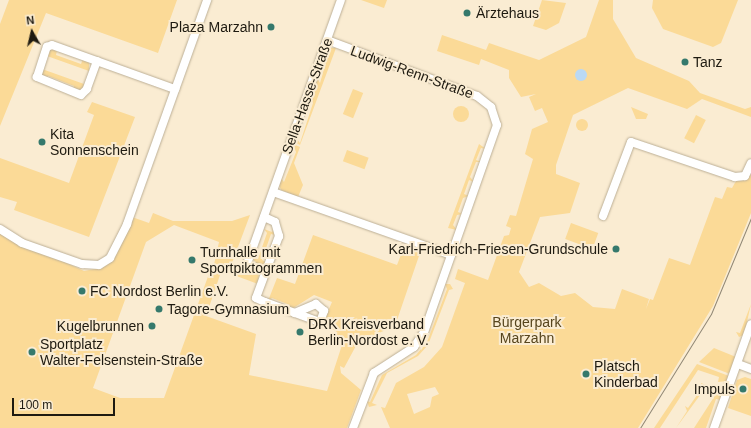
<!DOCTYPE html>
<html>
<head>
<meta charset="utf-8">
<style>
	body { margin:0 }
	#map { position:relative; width:751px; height:428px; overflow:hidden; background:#faecd2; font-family:Helvetica,sans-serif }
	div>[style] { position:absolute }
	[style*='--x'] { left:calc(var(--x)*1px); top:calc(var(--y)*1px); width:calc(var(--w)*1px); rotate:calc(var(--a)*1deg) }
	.green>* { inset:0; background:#fbda97; transform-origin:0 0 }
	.round { border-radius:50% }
	.water>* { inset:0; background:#bad9f4 }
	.roads { filter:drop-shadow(0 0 1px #bcaf96) drop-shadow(0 0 1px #bcaf96) }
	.minor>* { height:8px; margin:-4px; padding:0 4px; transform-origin:4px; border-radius:4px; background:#fff }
	.tram>* { height:1px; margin:-0.5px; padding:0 0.5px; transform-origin:0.5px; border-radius:0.5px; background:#908775 }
	.dots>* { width:11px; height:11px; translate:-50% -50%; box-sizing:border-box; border:2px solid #faecd2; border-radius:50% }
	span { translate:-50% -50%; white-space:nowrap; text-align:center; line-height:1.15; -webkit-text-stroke:4px #faecd2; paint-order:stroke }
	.poi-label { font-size:14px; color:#1e1a10 }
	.left { translate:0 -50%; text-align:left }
	.right { translate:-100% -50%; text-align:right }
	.street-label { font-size:14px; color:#1e1a10 }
	.park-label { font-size:14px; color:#57451d }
	.north { position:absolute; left:12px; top:12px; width:40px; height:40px; -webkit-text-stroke:3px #faecd2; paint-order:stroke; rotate:352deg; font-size:11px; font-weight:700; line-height:16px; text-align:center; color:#1e1a10 }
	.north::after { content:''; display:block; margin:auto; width:14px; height:18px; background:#1e1a10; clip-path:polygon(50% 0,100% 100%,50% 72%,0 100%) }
	.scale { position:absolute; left:12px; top:398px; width:103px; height:18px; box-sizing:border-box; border:2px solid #1e1a10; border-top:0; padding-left:5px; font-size:12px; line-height:14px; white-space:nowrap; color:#1e1a10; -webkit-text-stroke:3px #faecd2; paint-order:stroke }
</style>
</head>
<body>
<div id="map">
	<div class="green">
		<div style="clip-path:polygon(9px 0,177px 0,158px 53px,46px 13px,0 126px,0 24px)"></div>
		<div style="clip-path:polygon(361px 0,387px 0,384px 8px)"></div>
		<div style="clip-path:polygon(542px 0,566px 3px,559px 23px,546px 30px,533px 26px)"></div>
		<div style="clip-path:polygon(evenodd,599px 0,613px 0,613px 19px,636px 58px,689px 81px,700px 93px,745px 109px,751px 107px,751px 117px,702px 99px,687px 109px,628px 88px,573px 115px,556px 165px,556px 174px,580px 183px,570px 213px,540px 217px,519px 272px,529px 287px,539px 283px,561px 296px,575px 293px,593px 307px,615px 309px,622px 289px,649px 299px,646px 309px,650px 299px,653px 300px,669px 258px,690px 265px,715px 197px,722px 199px,727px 187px,732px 188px,736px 181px,746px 180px,751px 174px,751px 213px,713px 306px,638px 428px,390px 428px,381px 407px,385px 408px,396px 383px,424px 367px,442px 347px,465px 283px,455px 279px,458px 269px,488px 280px,504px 236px,509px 235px,511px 228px,506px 226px,510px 215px,516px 216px,533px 159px,525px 154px,532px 129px,548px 122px,542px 108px,535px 111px,529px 97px,536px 94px,521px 97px,509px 78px,509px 70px,481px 59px,479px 65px,437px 51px,442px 35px,486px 50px,489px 43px,539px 60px,586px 37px,599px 0,435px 387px,439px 394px,432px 397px,430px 407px,414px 414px,407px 394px,435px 387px)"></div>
		<div style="clip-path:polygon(653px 0,738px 0,721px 43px,713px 47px,663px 29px,652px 8px)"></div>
		<div style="clip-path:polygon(50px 48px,57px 50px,56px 55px,81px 64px,83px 59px,89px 62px,89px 71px,47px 56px)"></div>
		<div style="clip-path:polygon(330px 48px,336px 48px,300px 145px,294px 142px,296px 138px,300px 143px,313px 103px,310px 97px,317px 78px,320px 83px)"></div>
		<div style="clip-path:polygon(42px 69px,84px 84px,82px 89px,72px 90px,74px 86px,48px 76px,46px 80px,41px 78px)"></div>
		<div style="left:353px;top:89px;width:11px;height:27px;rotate:22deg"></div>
		<div style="clip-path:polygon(92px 102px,135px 117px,89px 237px,14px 210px,17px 202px,0 197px,0 158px,69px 183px,94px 115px,87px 112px)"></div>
		<div class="round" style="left:453px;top:106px;width:16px;height:16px"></div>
		<div style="clip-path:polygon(631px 107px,648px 114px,646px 119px,636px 119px)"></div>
		<div style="left:696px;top:115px;width:11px;height:26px;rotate:27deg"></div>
		<div class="round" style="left:576px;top:119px;width:12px;height:12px"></div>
		<div style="clip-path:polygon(293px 144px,300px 147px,294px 163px,303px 185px,298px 197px,281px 190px,279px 185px,281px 178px,284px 182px,296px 152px)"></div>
		<div style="clip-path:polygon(479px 144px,486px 149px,481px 148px,476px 160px,482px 162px,476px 162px,470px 177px,474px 182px,469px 180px,464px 194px,469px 196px,463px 198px,458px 212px,463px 214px,457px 215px,453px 225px,457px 230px,448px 228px)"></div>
		<div style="left:347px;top:150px;width:23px;height:12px;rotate:20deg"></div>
		<div style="clip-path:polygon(153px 213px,173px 221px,232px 221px,250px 215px,232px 263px,213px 269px,219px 242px,174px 225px,146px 242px,93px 388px,120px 398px,164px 398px,210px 271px,220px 275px,206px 316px,256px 334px,249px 375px,327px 391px,342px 345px,334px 342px,337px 332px,323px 323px,332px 302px,314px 295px,290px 310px,290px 305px,272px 298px,268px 301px,277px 278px,295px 284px,313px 235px,397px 265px,404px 247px,420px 253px,395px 326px,358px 342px,344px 368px,340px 366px,341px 373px,361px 390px,347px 428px,0 428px,0 232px,84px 271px,101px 268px,111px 261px,132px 217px,149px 223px)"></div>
		<div style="left:571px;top:223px;width:29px;height:17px;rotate:20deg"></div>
		<div style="clip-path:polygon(274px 228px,275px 235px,271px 234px,262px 260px,266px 262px,262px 265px,255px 263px,253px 258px,258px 259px,267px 233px,264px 229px,272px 232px)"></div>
		<div style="clip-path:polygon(244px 266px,259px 273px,258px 284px,223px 271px)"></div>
		<div style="clip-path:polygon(445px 284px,450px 284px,453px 289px,449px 290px,428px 345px,418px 356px,387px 373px,372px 403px,377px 405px,369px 407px,367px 401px,370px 402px,382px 375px,416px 355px,427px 342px,447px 289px)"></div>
		<div style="clip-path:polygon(751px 304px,744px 335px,739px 337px,736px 332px,740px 333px)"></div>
		<div style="clip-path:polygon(714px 348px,736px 357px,730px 374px,699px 362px)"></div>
		<div style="clip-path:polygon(697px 364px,729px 376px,727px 381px,718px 382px,719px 377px,698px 370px,660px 428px,654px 428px)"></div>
		<div style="clip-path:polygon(745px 377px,751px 379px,751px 416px,728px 408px,737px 380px)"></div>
		<div style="clip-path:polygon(701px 383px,710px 387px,706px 387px,676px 428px,687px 411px,685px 406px,688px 408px,702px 388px)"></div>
		<div style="clip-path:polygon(715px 388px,720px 388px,723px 394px,721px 400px,716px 399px,706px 428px,694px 428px,716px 394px)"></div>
	</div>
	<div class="water">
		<div class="round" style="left:575px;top:69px;width:12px;height:12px"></div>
	</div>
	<div class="roads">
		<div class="minor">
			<div style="--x:327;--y:40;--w:160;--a:20.5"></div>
			<div style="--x:477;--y:96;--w:18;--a:38"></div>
			<div style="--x:491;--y:107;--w:19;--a:72"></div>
			<div style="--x:497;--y:125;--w:219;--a:109.4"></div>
			<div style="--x:424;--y:332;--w:18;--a:124"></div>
			<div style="--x:414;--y:347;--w:48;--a:147"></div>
			<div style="--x:374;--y:373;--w:59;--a:110.9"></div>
			<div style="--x:97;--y:61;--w:30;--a:110"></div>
			<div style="--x:87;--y:89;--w:8;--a:135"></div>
			<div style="--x:81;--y:95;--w:48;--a:-157.8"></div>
			<div style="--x:37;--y:77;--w:32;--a:-72"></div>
			<div style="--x:47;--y:47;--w:5;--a:-22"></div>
			<div style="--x:52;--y:45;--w:131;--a:19.7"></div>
			<div style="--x:273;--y:192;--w:189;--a:19.5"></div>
			<div style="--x:603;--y:216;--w:79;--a:-69.3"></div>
			<div style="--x:631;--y:142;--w:110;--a:18.6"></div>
			<div style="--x:735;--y:177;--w:10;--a:-6"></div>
			<div style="--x:745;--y:176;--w:14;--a:-65"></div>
			<div style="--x:264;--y:217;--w:12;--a:24"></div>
			<div style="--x:275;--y:222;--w:15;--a:74"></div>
			<div style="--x:279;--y:236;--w:66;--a:110.4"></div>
			<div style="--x:256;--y:298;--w:10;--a:24"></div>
			<div style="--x:265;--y:302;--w:32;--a:20"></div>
			<div style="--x:295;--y:313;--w:27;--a:20"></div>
			<div style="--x:320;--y:322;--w:12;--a:-70"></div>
			<div style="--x:324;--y:311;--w:11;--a:-139"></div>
			<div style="--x:316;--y:304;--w:23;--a:157"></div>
			<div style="--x:0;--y:229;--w:26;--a:32"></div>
			<div style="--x:22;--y:243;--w:64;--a:19.3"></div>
			<div style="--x:82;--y:264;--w:17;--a:3"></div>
			<div style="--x:99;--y:265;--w:13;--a:-32"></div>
			<div style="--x:110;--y:258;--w:38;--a:-63"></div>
			<div style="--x:127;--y:224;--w:238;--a:-70.3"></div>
			<div style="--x:266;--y:271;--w:20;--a:-160"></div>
			<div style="--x:247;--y:264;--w:280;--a:-70.4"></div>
			<div style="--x:738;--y:364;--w:14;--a:21"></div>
			<div style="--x:714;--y:428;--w:110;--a:-70.4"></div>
		</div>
	</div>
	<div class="tram">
		<div style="--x:640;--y:428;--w:134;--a:-58.1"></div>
		<div style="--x:711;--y:314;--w:104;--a:-67.4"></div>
	</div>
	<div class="dots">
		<div style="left:467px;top:13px;background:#35796c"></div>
		<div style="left:271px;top:27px;background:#35796c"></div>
		<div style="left:685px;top:62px;background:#35796c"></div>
		<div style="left:42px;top:142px;background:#35796c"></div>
		<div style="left:616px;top:249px;background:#35796c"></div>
		<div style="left:192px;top:260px;background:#35796c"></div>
		<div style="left:82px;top:291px;background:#35796c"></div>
		<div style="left:159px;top:309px;background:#35796c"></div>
		<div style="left:152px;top:326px;background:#35796c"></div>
		<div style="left:300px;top:332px;background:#35796c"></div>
		<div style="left:32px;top:352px;background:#35796c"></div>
		<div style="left:586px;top:374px;background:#35796c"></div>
		<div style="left:743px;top:389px;background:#35796c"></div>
	</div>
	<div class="poi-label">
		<span class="left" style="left:476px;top:13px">Ärztehaus</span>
		<span class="right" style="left:263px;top:27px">Plaza Marzahn</span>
		<span class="left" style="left:693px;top:62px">Tanz</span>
		<span class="left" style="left:50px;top:142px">Kita<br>Sonnenschein</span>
		<span class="right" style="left:608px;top:249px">Karl-Friedrich-Friesen-Grundschule</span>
		<span class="left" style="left:200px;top:260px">Turnhalle mit<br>Sportpiktogrammen</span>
		<span class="left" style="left:90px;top:291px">FC Nordost Berlin e.V.</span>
		<span class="left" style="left:167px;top:309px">Tagore-Gymnasium</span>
		<span class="left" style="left:308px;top:332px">DRK Kreisverband<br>Berlin-Nordost e. V.</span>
		<span class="right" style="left:144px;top:326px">Kugelbrunnen</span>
		<span class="left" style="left:40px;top:352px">Sportplatz<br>Walter-Felsenstein-Straße</span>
		<span class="left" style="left:594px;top:374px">Platsch<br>Kinderbad</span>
		<span class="right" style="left:735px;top:389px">Impuls</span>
	</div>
	<div class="street-label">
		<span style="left:412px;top:72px;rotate:20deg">Ludwig-Renn-Straße</span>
		<span style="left:307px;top:96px;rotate:-70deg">Sella-Hasse-Straße</span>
	</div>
	<div class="park-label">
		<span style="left:527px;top:330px">Bürgerpark<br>Marzahn</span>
	</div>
	<div class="north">N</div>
	<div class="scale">100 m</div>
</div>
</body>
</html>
